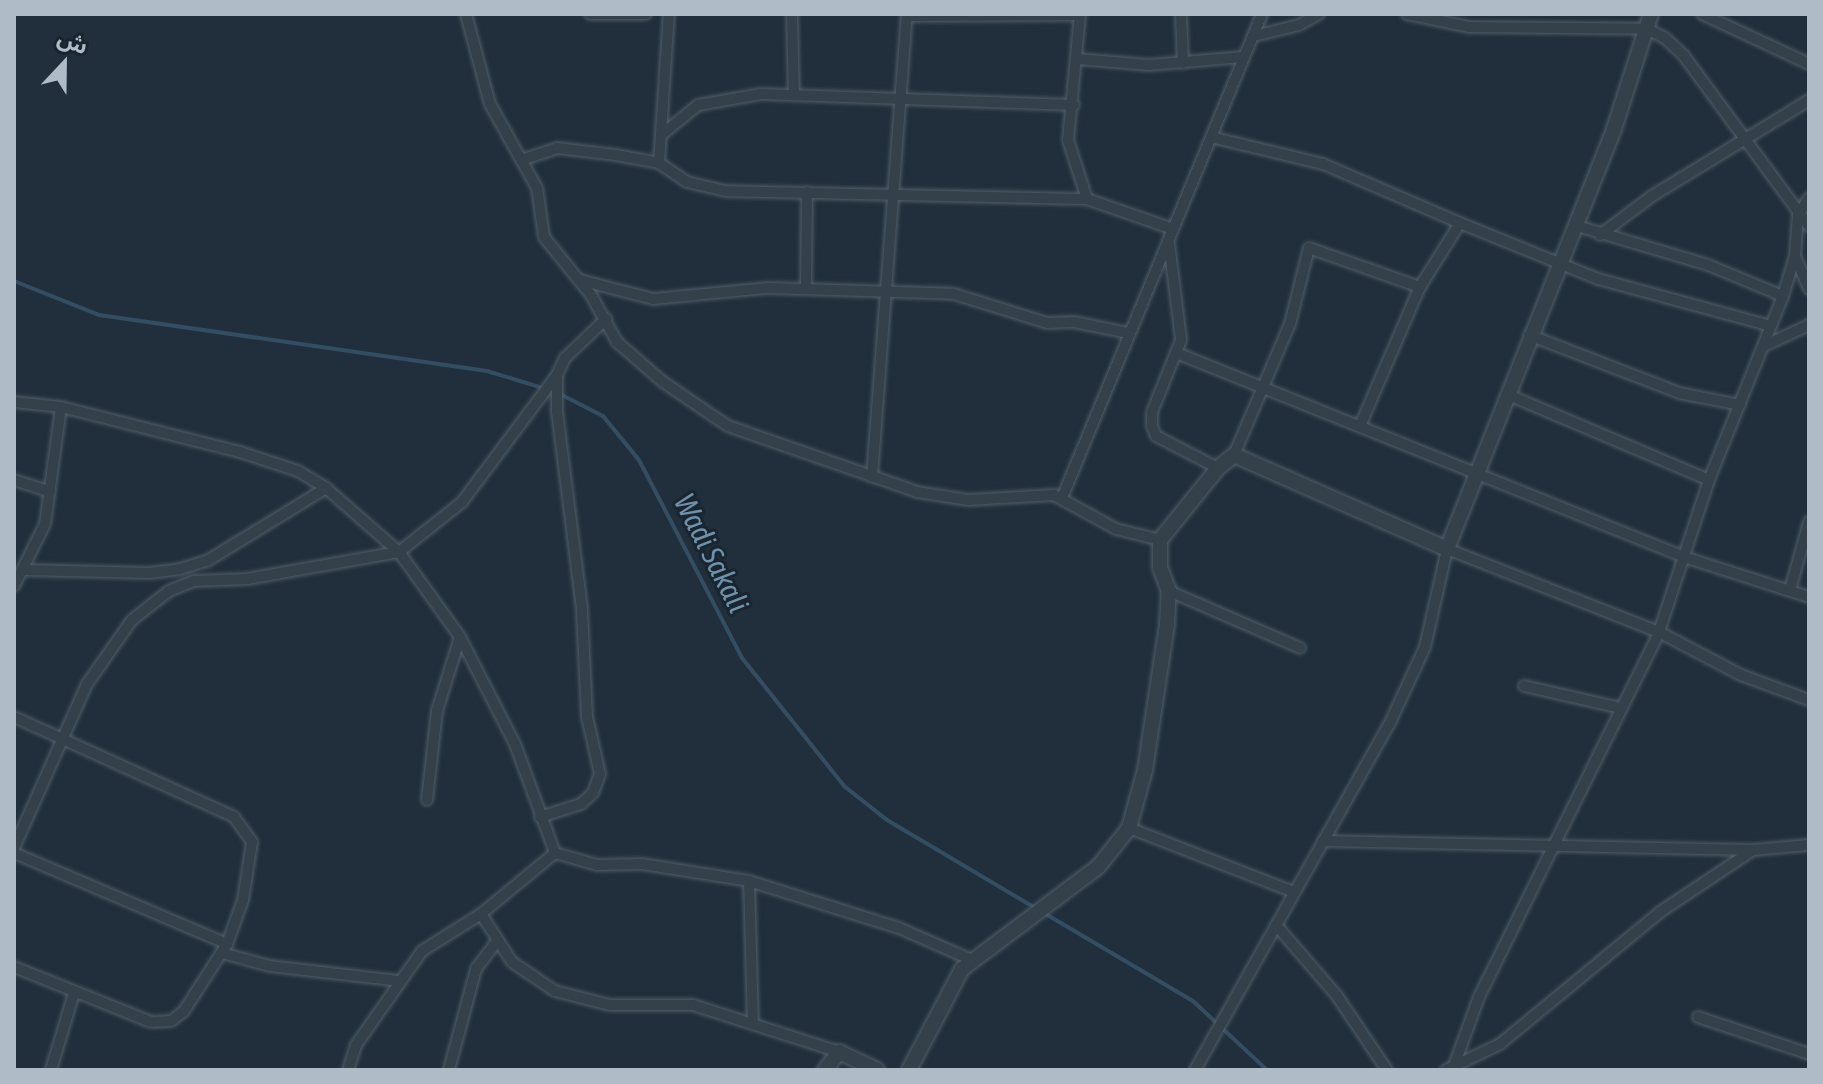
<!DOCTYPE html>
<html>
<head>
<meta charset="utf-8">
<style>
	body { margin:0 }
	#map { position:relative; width:1823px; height:1084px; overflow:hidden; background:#202f3b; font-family:"Asap Condensed","Noto Sans Arabic",sans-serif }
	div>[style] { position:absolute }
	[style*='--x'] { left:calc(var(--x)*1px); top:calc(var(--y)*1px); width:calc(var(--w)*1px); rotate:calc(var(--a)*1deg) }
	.stream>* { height:4px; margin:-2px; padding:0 2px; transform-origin:2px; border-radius:2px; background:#334e63 }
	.roads { filter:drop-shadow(0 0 2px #525e69) drop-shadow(0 0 2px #525e69) }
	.minor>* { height:10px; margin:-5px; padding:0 5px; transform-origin:5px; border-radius:5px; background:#34414b }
	.tertiary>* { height:14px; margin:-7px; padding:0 7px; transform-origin:7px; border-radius:7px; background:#34414b }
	span { translate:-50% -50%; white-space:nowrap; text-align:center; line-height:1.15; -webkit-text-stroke:6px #1a262f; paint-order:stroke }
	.water-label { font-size:30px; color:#6e91ac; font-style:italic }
	.frame { position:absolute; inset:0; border:16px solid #afbbc7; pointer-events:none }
	.north { position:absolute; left:24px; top:24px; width:80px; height:80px; -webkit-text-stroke:6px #1a262f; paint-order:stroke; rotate:22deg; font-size:22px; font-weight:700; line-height:32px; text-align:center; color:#afbbc7 }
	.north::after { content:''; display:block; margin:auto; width:28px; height:36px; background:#afbbc7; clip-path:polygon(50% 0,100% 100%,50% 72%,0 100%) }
</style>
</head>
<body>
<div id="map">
	<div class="stream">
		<div style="--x:14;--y:281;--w:92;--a:21.8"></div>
		<div style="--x:99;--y:315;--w:392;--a:8.2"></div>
		<div style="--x:487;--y:371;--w:62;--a:17"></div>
		<div style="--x:558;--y:393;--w:51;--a:27.1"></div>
		<div style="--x:603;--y:416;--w:57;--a:50.7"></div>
		<div style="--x:639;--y:460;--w:223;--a:62.5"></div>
		<div style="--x:742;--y:658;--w:164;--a:51.4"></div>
		<div style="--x:844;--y:786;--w:55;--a:38.3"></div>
		<div style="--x:887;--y:820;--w:174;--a:30.7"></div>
		<div style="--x:1044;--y:913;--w:173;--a:30.6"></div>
		<div style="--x:1193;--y:1001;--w:101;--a:43"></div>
	</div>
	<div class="roads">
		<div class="minor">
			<div style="--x:466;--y:14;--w:93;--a:75.1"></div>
			<div style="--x:490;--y:104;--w:96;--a:60.8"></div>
			<div style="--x:537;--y:188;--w:49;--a:81.9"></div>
			<div style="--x:544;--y:237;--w:75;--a:51"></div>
			<div style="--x:591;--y:295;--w:54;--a:61"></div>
			<div style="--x:617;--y:342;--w:61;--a:41"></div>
			<div style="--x:663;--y:382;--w:78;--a:34.1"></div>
			<div style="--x:728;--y:426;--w:200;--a:19.2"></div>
			<div style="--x:917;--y:492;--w:52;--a:8.9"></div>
			<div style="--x:968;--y:500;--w:86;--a:-3.3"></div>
			<div style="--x:1054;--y:495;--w:71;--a:28.7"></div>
			<div style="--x:1116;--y:529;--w:45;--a:14"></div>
			<div style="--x:590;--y:14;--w:56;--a:0"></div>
			<div style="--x:792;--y:14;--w:80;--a:88.6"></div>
			<div style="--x:1080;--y:14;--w:127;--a:95.4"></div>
			<div style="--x:1068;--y:140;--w:62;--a:72.1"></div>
			<div style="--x:1181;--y:14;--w:49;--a:87.7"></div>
			<div style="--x:1407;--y:14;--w:63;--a:11.8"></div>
			<div style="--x:1469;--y:27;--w:178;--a:0.6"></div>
			<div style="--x:1647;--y:29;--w:20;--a:27"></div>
			<div style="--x:1665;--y:38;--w:26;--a:43"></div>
			<div style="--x:1684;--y:56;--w:211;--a:53.7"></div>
			<div style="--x:1702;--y:14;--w:118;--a:25"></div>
			<div style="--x:907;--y:16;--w:173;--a:-0.3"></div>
			<div style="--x:1254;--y:36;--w:46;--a:-13.7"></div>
			<div style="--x:1299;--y:25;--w:23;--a:-29"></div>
			<div style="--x:1078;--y:59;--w:71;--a:4.8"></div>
			<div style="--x:1149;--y:65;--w:94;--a:-4.9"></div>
			<div style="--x:661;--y:135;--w:48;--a:-39"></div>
			<div style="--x:698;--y:105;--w:64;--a:-9.9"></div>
			<div style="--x:761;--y:94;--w:313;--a:2"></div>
			<div style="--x:1211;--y:137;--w:115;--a:13.6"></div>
			<div style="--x:1323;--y:164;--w:149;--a:23.3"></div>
			<div style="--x:521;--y:160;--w:38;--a:-18"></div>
			<div style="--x:557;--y:148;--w:59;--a:6.8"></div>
			<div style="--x:616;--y:155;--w:44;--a:10.5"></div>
			<div style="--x:659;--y:163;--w:34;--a:34"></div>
			<div style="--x:687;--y:182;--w:39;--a:13"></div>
			<div style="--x:725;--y:191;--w:362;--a:1.3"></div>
			<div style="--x:1087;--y:199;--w:91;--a:19.2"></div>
			<div style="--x:659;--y:163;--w:149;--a:-86.2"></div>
			<div style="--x:1574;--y:225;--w:140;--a:16.6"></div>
			<div style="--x:1708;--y:265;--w:81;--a:22.5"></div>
			<div style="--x:1600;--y:235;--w:65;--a:-36.9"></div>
			<div style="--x:1652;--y:196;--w:184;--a:-31.4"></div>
			<div style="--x:1169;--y:243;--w:98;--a:82.9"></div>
			<div style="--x:1181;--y:340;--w:78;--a:111.9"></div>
			<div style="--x:1152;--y:412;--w:14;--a:90"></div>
			<div style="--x:1152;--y:426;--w:11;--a:68"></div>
			<div style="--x:1156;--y:436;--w:70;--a:27.3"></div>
			<div style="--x:1795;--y:256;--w:36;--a:67"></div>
			<div style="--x:580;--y:280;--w:75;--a:14.6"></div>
			<div style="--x:653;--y:299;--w:116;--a:-5.5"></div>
			<div style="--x:768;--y:288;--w:186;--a:1.8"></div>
			<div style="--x:954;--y:294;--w:97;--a:17.3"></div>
			<div style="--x:1047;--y:323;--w:27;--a:-2"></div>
			<div style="--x:1074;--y:322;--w:55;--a:11.5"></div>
			<div style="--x:806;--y:287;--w:95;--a:-89.4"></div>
			<div style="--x:1529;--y:335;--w:161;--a:21.1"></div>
			<div style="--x:1679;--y:393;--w:62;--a:11.1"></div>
			<div style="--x:1764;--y:346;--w:50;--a:-25"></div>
			<div style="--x:1179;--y:354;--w:547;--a:21.88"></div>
			<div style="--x:1687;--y:558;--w:128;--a:17.7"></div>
			<div style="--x:14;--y:402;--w:47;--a:6.1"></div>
			<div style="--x:61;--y:407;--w:185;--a:14.1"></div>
			<div style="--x:240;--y:452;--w:61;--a:18.1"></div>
			<div style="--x:298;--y:471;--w:33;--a:31"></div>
			<div style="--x:326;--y:488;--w:97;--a:41.2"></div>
			<div style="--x:399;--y:552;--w:105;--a:54.3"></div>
			<div style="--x:460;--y:637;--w:120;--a:62.8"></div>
			<div style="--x:515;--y:744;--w:116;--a:69.8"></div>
			<div style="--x:1360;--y:426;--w:151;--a:-66.7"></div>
			<div style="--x:1420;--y:287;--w:75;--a:-58"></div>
			<div style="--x:1460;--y:223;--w:149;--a:22.1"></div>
			<div style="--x:1598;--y:279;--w:179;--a:15.2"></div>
			<div style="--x:1234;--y:455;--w:142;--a:-66.9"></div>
			<div style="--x:1290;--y:324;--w:78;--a:-76"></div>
			<div style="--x:1309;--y:248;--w:118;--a:19.4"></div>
			<div style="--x:872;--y:477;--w:464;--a:-85.7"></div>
			<div style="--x:14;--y:480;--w:38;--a:18"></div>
			<div style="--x:1709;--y:480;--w:198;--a:-68.1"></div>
			<div style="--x:1783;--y:296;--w:42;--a:-73.3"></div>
			<div style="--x:1795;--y:256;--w:41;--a:-85.8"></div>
			<div style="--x:1798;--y:215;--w:20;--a:-57"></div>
			<div style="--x:1062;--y:498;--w:524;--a:-67.55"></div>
			<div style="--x:25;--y:570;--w:124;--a:1.4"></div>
			<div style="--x:149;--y:573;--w:31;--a:-7"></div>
			<div style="--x:180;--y:569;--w:28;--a:-17"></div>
			<div style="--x:207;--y:561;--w:140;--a:-31.5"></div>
			<div style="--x:14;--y:586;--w:69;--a:-63.4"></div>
			<div style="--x:45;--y:524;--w:118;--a:-82.2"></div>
			<div style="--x:1790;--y:590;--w:71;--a:-74.4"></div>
			<div style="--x:1169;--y:591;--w:143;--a:23.5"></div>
			<div style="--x:1524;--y:686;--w:98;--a:12.9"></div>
			<div style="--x:14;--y:717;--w:242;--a:24.4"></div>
			<div style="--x:234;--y:817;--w:31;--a:54"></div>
			<div style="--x:252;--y:842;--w:59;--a:98.8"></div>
			<div style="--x:243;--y:900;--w:47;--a:110"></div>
			<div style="--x:227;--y:944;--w:80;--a:122.7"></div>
			<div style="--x:184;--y:1011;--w:16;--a:142"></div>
			<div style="--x:171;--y:1021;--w:20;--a:177"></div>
			<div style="--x:151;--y:1022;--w:148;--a:-158.1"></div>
			<div style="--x:427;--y:800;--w:90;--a:-83.6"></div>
			<div style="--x:437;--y:711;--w:77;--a:-72.7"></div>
			<div style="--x:540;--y:817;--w:43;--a:-17.6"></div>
			<div style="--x:581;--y:804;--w:16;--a:-43"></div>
			<div style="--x:593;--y:793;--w:20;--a:-70"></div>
			<div style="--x:600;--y:774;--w:58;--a:-102.8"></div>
			<div style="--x:587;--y:717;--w:108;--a:-92.7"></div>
			<div style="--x:582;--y:609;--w:199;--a:-97.2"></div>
			<div style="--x:557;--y:412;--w:37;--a:-90"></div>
			<div style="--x:557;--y:375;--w:19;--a:-65"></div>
			<div style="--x:565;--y:358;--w:57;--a:-43.6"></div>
			<div style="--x:1129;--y:828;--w:177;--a:21.2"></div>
			<div style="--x:1323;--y:841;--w:430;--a:1.2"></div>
			<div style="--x:1753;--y:850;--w:56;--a:-5.1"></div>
			<div style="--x:14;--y:848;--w:180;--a:-66"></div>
			<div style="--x:87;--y:684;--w:78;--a:-54.9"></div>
			<div style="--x:132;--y:620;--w:47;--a:-38.1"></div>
			<div style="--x:169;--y:591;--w:27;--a:-22"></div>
			<div style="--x:194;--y:581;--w:53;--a:-2.2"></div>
			<div style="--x:247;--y:579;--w:154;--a:-10.1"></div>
			<div style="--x:399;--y:552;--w:80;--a:-38.4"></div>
			<div style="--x:462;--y:502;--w:159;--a:-53.2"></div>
			<div style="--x:14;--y:853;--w:232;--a:23.1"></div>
			<div style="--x:555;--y:853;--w:44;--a:15.9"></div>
			<div style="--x:597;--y:865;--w:45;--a:-1.3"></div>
			<div style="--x:642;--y:864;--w:108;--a:9"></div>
			<div style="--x:749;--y:881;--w:157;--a:17.4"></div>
			<div style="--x:899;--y:928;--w:82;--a:23.7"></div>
			<div style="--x:749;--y:881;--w:140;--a:88.4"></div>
			<div style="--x:481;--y:914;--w:57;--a:57.1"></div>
			<div style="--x:512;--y:962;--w:52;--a:34"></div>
			<div style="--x:555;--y:991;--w:57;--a:14.3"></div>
			<div style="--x:610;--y:1005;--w:83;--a:0"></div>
			<div style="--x:693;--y:1005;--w:153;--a:17.8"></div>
			<div style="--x:1276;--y:925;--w:94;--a:49.3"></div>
			<div style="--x:1337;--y:996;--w:89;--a:56"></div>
			<div style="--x:222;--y:953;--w:50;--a:15.2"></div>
			<div style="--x:270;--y:966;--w:131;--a:6.6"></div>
			<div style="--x:1698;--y:1017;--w:117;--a:18.4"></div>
			<div style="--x:1454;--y:1066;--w:73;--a:-70.1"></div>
			<div style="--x:1479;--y:997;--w:407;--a:-63.7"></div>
			<div style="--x:1659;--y:632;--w:160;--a:-71.8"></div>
			<div style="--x:1709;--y:480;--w:220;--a:-157"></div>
			<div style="--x:51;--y:1070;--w:80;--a:-73.4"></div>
			<div style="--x:348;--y:1070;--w:26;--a:-72"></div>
			<div style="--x:356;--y:1045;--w:115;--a:-54.9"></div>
			<div style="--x:422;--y:951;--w:70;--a:-32.1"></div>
			<div style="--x:481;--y:914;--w:96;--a:-39.5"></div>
			<div style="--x:449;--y:1070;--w:105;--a:-75"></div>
			<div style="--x:476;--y:969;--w:35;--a:-53"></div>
			<div style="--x:1195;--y:1070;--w:396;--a:-60.7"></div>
			<div style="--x:1389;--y:725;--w:86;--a:-65.2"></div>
			<div style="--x:1425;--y:647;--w:100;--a:-77.3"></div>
			<div style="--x:1447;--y:549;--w:228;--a:21.4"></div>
			<div style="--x:1659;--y:632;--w:93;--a:27.7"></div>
			<div style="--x:1741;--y:675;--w:72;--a:20.2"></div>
			<div style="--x:1446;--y:1070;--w:60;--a:-25.7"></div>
			<div style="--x:1500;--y:1044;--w:207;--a:-39.5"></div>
			<div style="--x:1660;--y:912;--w:112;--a:-33.7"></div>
		</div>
		<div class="tertiary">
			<div style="--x:825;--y:1070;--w:23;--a:-52"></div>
			<div style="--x:839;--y:1052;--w:42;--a:25.3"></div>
			<div style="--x:909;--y:1070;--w:114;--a:-62.3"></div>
			<div style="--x:962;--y:969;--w:170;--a:-36.9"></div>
			<div style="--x:1098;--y:867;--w:50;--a:-51.5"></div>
			<div style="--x:1129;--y:828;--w:60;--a:-74.6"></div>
			<div style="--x:1145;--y:770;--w:148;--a:-81.4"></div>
			<div style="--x:1167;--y:624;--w:33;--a:-87"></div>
			<div style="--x:1169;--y:591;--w:25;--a:-111"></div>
			<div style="--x:1160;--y:568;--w:28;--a:-90"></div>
			<div style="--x:1160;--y:540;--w:92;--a:-51.1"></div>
			<div style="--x:1218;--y:468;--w:21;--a:-39"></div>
			<div style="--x:1234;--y:455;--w:233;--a:23.8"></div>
			<div style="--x:1447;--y:549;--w:452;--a:-68.3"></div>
			<div style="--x:1614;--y:129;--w:121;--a:-72.2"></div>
		</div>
	</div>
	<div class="water-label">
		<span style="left:712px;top:553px;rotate:63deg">Wadi Sakali</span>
	</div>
	<div class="frame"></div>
	<div class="north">ش</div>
</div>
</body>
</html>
